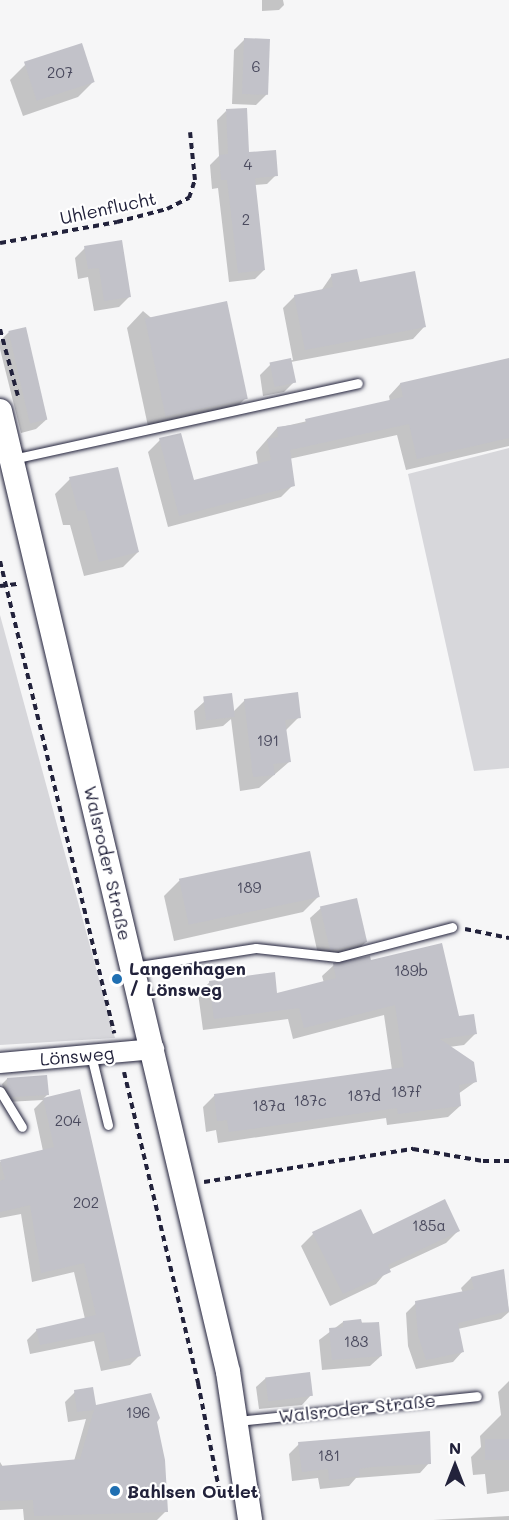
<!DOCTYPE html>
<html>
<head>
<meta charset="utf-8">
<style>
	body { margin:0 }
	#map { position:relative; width:509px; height:1520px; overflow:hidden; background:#f6f6f7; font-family:Mali,sans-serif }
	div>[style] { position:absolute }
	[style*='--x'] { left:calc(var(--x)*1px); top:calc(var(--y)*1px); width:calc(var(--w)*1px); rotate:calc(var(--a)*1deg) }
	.green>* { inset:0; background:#d7d7db }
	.shadow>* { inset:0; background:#0003 }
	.building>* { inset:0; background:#c2c2c9; transform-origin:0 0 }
	.path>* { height:4px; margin-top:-2px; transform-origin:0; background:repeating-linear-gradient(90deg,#22223b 0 6px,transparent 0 10.5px) }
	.roads { filter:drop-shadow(0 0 2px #22223b) drop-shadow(0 0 2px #22223b) }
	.service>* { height:9px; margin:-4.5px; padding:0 4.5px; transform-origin:4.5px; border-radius:4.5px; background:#fff }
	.minor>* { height:20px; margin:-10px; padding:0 10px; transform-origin:10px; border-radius:10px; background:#fff }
	.tertiary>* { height:24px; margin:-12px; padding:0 12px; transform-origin:12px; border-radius:12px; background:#fff }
	.dots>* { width:16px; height:16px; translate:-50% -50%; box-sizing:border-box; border:3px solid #fff; border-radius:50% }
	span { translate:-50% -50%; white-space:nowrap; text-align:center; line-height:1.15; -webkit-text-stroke:4.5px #fff; paint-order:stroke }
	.number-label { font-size:15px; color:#4a4a5e }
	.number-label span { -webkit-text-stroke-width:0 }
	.street-label { font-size:18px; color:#22223b }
	.poi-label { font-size:18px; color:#22223b; font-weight:700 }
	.left { translate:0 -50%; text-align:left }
	.north { position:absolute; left:425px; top:1436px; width:60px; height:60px; -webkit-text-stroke:4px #fff; paint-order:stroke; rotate:0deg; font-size:16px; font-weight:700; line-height:24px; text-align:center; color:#22223b }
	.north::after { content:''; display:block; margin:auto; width:21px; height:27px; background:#22223b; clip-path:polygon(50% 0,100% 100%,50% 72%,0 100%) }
</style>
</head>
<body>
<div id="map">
	<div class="green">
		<div style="clip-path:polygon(509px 448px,509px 768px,474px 771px,408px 474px)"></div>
		<div style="clip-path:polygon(0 615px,115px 1038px,0 1045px)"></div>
	</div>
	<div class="shadow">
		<div style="clip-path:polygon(262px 0,283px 0,284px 5px,279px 10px,262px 11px)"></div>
		<div style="clip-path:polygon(244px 40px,267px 94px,256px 105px,232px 104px,234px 50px)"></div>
		<div style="clip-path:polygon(25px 65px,93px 82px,78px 97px,23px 116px,10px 80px)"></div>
		<div style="clip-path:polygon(226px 111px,248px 154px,276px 175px,267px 184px,255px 185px,264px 270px,255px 279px,229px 282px,218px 188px,212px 189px,210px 165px,219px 156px,217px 120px)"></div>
		<div style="clip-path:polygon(85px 248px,129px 297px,119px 307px,94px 311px,88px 277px,78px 279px,75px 258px)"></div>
		<div style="clip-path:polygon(332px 275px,424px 327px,413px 339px,291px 362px,295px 381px,284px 392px,263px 396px,260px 375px,271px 364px,293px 360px,283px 308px,295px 296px,321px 291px)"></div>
		<div style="clip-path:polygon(143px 311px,246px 398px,229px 414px,149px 431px,127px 328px)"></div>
		<div style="clip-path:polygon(9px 332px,47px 419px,36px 429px,21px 433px,0 349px,0 341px)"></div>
		<div style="clip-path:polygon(509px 359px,509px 446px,406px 470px,397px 435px,289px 459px,293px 485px,281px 497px,168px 527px,148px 452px,160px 440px,193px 482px,258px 465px,256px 452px,277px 428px,390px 402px,389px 396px,400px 384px)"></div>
		<div style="clip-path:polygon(70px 479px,138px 552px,123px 567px,84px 576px,70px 525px,63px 525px,55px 494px)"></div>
		<div style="clip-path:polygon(245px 700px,299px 717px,285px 731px,289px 762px,259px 788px,240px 791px,231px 719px,223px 726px,196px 730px,194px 711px,205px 701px,233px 712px)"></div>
		<div style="clip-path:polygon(179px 881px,318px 897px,303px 912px,174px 941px,164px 896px)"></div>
		<div style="clip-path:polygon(321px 908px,366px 942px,355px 952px,319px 959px,310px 918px)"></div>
		<div style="clip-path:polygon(370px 961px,458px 1017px,475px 1034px,464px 1045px,449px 1047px,475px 1082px,458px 1094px,460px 1106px,448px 1117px,387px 1125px,386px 1118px,218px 1143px,216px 1130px,206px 1132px,203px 1107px,214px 1096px,392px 1070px,384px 1015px,293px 1039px,288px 1019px,203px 1030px,198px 993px,210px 982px,276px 995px,324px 983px,322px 976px,334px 965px)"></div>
		<div style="clip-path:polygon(7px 1079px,47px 1095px,43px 1099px,79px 1091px,140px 1355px,130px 1365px,101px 1371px,94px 1341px,30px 1354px,27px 1340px,37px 1330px,85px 1319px,74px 1272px,32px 1282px,21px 1214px,0 1218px,0 1162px,43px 1151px,34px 1109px,43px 1100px,7px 1102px,2px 1084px)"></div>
		<div style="clip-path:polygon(459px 1230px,446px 1243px,388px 1270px,376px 1284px,330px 1306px,301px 1246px,313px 1234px,372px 1236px)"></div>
		<div style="clip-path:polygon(503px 1271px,509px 1312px,501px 1319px,458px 1329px,463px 1351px,453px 1362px,416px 1369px,408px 1346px,406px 1313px,416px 1303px,463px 1293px,461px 1288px,471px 1278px)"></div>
		<div style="clip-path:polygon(343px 1322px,377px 1323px,381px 1356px,370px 1366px,322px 1370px,319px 1340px)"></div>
		<div style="clip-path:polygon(266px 1378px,311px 1395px,302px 1405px,259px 1409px,256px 1387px)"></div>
		<div style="clip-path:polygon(509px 1381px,509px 1491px,487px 1494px,485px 1474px,473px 1475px,471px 1457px,481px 1447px,480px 1436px,501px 1415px,498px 1392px)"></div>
		<div style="clip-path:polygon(75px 1392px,95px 1407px,155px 1422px,166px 1511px,157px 1520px,24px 1520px,23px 1509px,0 1510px,0 1462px,3px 1467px,74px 1461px,86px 1419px,68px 1422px,65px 1402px)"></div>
		<div style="clip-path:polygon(299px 1444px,429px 1463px,420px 1473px,356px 1478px,349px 1486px,320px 1489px,318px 1478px,292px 1481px,289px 1454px)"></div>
		<div style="clip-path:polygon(509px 1516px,509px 1520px,433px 1520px)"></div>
	</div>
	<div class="building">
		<div style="left:244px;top:38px;width:26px;height:56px;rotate:2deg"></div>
		<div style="left:82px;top:43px;width:41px;height:61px;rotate:72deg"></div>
		<div style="clip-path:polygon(247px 108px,249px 152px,276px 150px,278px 176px,255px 178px,265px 270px,238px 273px,227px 180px,221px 180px,219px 155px,228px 154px,226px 109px)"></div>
		<div style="clip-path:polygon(122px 240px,131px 297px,104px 301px,99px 268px,88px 269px,84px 246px)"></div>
		<div style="clip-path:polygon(357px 269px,360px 282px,415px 271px,426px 327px,305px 350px,294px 295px,333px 287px,331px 274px)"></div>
		<div style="left:227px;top:301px;width:100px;height:84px;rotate:78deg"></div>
		<div style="left:26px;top:327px;width:95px;height:18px;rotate:77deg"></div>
		<div style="left:291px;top:358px;width:25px;height:22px;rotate:78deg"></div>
		<div style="clip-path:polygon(509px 358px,509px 438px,417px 459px,409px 424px,290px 450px,295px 486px,179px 516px,159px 438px,181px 433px,194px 480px,271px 460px,267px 439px,278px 437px,277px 427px,306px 423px,305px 419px,403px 397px,400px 383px)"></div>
		<div style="clip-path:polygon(118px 467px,139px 552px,99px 562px,85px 510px,78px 511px,69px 477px)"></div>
		<div style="clip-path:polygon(298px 692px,301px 718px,285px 720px,291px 762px,273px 764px,275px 775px,253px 777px,244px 699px)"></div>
		<div style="left:232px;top:693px;width:24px;height:29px;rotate:83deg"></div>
		<div style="left:310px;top:851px;width:47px;height:134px;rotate:78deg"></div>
		<div style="left:357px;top:898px;width:45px;height:38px;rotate:77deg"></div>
		<div style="clip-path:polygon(442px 943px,459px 1016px,474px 1014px,477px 1034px,440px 1039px,474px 1062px,477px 1082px,459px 1085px,461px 1106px,398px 1114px,397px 1108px,229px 1132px,227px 1120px,217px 1121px,214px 1094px,404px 1067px,395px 1005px,304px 1028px,299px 1008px,214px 1019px,209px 981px,275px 972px,277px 993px,336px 978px,333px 963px,370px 956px,371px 960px)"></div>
		<div style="clip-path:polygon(47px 1075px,49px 1095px,12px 1097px,7px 1090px,7px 1078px)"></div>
		<div style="clip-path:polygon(80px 1089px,141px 1356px,110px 1362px,104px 1332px,40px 1345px,36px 1329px,96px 1315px,84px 1263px,41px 1273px,30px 1205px,0 1212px,0 1181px,5px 1179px,0 1160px,54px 1147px,43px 1098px)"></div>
		<div style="clip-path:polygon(445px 1199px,460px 1231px,388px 1265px,391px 1272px,343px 1294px,312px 1232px,361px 1209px,373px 1234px)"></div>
		<div style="clip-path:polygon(504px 1269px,509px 1311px,458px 1323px,464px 1352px,426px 1360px,418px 1335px,415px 1301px,474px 1289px,471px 1277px)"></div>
		<div style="clip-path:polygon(361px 1319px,362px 1323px,379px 1322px,382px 1356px,332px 1360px,329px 1328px,343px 1327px,343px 1321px)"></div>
		<div style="left:310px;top:1372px;width:24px;height:45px;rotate:83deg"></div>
		<div style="clip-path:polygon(93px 1387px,96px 1405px,151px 1393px,160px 1418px,157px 1422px,165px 1460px,168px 1512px,34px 1516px,33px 1500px,0 1501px,0 1466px,80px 1459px,94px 1410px,77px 1412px,74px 1390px)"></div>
		<div style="clip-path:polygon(430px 1431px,431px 1464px,371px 1467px,359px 1469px,360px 1476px,329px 1480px,328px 1469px,302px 1472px,298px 1442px)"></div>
		<div style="left:509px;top:1439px;width:21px;height:24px;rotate:90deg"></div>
	</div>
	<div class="path">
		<div style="--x:0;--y:243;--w:119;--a:-10.2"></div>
		<div style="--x:117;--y:222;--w:52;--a:-14.6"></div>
		<div style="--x:167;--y:209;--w:25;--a:-27"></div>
		<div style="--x:189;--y:198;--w:19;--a:-72"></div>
		<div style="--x:195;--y:180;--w:48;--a:-95.9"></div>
		<div style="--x:0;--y:329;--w:69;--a:75"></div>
		<div style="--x:0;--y:561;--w:486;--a:76.4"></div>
		<div style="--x:0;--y:586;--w:17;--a:-7"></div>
		<div style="--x:465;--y:929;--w:45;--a:11.6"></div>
		<div style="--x:124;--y:1072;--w:320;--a:76.6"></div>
		<div style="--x:198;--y:1383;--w:108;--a:78.8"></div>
		<div style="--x:204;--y:1182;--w:212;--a:-9"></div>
		<div style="--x:413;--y:1149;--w:71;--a:9.7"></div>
		<div style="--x:483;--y:1161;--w:26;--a:0"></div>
	</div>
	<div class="roads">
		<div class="service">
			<div style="--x:13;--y:459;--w:353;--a:-12.4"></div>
			<div style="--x:133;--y:967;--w:124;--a:-8.8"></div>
			<div style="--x:256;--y:948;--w:82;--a:6.3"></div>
			<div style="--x:338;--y:957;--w:118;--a:-14.7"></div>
			<div style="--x:91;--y:1055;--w:72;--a:76.3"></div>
			<div style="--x:0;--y:1091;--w:42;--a:58.6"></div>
			<div style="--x:237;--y:1421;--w:241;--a:-5.9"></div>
		</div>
		<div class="minor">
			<div style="--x:0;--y:1063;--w:155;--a:-5.2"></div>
		</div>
		<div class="tertiary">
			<div style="--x:0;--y:411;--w:988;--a:76.65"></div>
			<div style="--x:228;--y:1372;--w:150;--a:81.5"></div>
		</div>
	</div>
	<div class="dots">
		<div style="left:117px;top:979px;background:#1f6fb2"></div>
		<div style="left:115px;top:1491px;background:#1f6fb2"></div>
	</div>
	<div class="number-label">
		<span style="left:256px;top:67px">6</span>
		<span style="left:60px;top:73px">207</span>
		<span style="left:248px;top:165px">4</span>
		<span style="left:246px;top:220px">2</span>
		<span style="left:268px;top:741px">191</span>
		<span style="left:249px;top:888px">189</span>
		<span style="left:411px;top:971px">189b</span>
		<span style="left:406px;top:1092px">187f</span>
		<span style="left:364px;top:1096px">187d</span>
		<span style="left:310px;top:1101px">187c</span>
		<span style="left:269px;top:1106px">187a</span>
		<span style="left:68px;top:1121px">204</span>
		<span style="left:86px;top:1203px">202</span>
		<span style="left:429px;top:1226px">185a</span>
		<span style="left:356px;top:1342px">183</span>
		<span style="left:138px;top:1413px">196</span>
		<span style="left:329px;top:1456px">181</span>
	</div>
	<div class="street-label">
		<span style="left:108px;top:208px;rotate:-12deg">Uhlenflucht</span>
		<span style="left:108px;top:863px;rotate:77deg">Walsroder Straße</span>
		<span style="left:77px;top:1056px;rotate:-5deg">Lönsweg</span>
		<span style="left:357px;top:1408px;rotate:-6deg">Walsroder Straße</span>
	</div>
	<div class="poi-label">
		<span class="left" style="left:129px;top:979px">Langenhagen<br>/ Lönsweg</span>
		<span class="left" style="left:127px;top:1491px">Bahlsen Outlet</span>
	</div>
	<div class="north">N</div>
</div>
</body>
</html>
